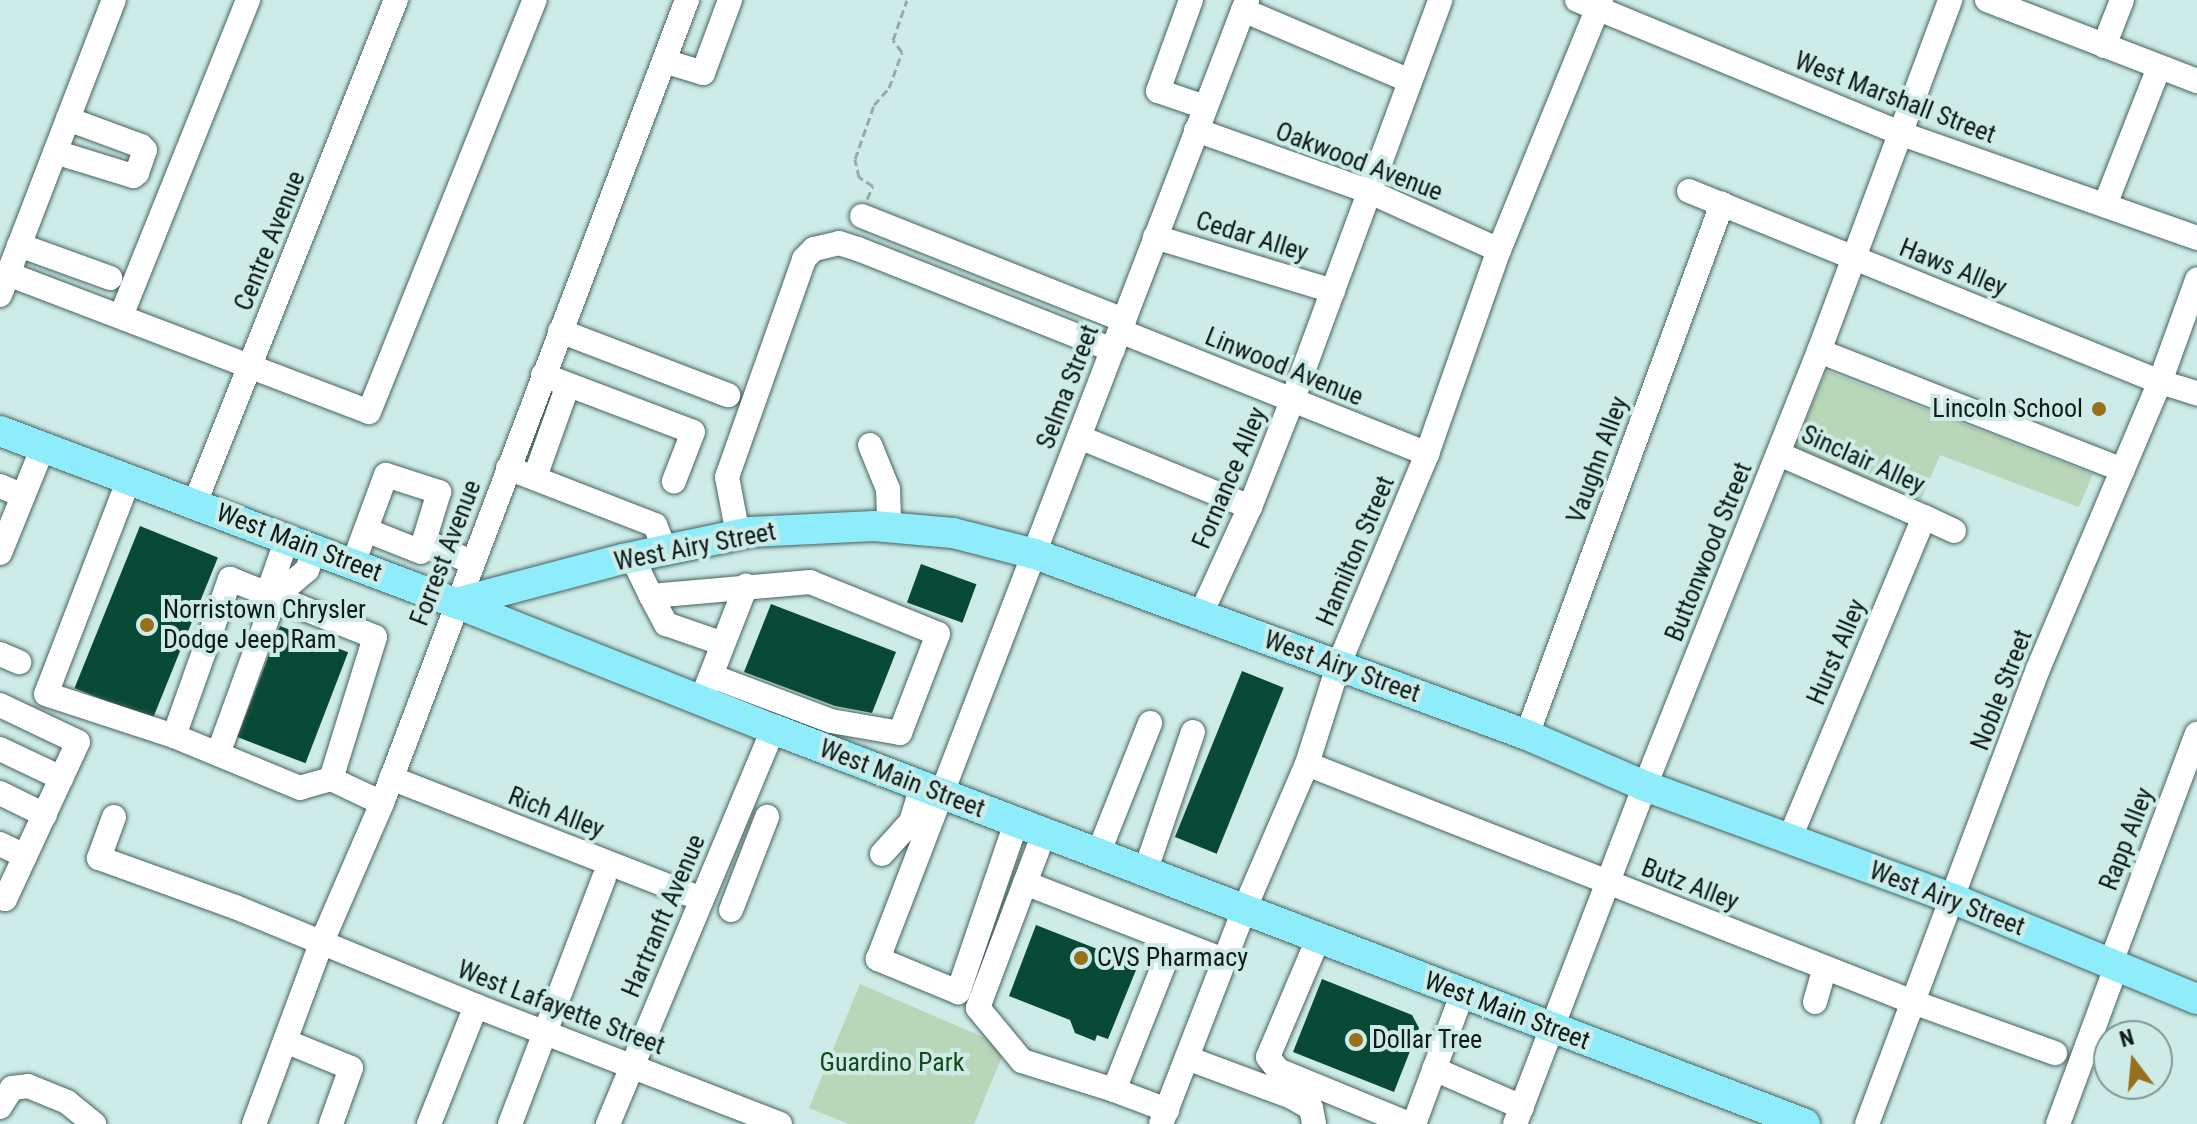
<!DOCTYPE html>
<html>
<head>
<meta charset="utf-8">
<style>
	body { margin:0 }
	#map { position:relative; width:2197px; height:1124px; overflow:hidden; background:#cdece8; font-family:"Roboto Condensed",sans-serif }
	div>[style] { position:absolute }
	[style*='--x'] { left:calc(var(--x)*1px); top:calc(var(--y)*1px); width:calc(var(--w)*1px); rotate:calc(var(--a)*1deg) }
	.green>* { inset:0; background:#b8d6b8 }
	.building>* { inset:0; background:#084935; transform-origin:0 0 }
	.path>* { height:3px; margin-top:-1.5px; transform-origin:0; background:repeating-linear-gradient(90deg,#93aca9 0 8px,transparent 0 12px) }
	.roads { filter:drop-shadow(0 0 2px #47625f) drop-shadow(0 0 2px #47625f) }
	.minor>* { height:24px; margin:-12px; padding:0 12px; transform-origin:12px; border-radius:12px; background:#fff }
	.major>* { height:30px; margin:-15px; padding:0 15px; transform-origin:15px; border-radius:15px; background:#8fecfa }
	.dots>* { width:22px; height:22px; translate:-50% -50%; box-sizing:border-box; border:4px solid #cdece8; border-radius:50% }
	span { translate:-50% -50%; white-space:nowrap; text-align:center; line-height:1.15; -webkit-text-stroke:8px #cdece8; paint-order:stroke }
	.street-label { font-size:26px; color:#0f1a19 }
	.poi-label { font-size:26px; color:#0f1a19 }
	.right { translate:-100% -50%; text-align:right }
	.left { translate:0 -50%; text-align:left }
	.park-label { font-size:26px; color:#114b18 }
	.north { position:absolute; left:2093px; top:1020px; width:80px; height:80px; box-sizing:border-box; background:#cdece8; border:2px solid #819895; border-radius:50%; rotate:344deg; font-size:22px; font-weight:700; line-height:32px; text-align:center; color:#0f1a19 }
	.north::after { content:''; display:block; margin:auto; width:28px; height:36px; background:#98701c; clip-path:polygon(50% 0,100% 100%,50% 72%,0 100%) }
</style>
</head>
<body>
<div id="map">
	<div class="green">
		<div style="clip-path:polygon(1827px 371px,2093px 474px,2079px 507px,1940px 455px,1921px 500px,1793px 449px)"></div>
		<div style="clip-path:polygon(860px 984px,1006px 1047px,974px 1124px,849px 1124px,809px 1108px)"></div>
	</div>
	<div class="building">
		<div style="left:140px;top:526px;width:84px;height:175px;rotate:22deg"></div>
		<div style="left:921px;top:564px;width:59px;height:41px;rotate:20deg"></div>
		<div style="clip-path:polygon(771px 604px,896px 652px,872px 713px,835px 706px,744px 672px)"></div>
		<div style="left:280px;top:626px;width:73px;height:119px;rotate:21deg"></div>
		<div style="left:1242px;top:671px;width:45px;height:179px;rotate:22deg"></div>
		<div style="clip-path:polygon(1036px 925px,1138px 965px,1108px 1039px,1097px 1035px,1095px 1041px,1075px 1033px,1070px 1020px,1009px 996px)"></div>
		<div style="clip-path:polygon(1322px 979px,1412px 1015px,1419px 1028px,1394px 1092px,1293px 1052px)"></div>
	</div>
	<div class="path">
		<div style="--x:867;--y:199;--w:14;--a:-65"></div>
		<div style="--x:873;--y:186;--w:17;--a:-147"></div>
		<div style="--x:859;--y:177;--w:18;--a:-103"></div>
		<div style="--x:855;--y:159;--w:57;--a:-70.6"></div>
		<div style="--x:874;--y:105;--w:23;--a:-49"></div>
		<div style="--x:889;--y:88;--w:38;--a:-70"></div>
		<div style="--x:902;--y:52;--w:15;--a:-127"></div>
		<div style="--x:893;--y:40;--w:42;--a:-70.7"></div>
	</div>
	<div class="roads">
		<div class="minor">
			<div style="--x:1191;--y:0;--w:97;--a:109.9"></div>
			<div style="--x:1158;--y:91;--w:50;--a:18.8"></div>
			<div style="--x:1577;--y:0;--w:352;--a:22.4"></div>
			<div style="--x:1902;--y:134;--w:313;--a:19.4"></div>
			<div style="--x:1987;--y:0;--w:225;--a:21.1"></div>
			<div style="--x:1243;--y:10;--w:181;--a:23"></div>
			<div style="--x:2104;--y:46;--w:49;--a:-68.6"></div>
			<div style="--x:664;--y:61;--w:41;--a:17.1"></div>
			<div style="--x:703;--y:73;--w:78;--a:-69.7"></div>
			<div style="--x:1196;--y:130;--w:185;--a:19.6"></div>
			<div style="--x:1370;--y:192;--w:141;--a:24.2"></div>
			<div style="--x:55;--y:152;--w:82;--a:17.1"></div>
			<div style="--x:133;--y:176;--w:5;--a:-37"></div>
			<div style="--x:137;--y:173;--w:24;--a:-71"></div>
			<div style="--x:145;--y:150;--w:6;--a:-135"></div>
			<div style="--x:141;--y:146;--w:78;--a:-159.7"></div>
			<div style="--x:1689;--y:191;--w:508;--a:22.07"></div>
			<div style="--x:2160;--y:382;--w:39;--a:17"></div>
			<div style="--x:2105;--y:205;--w:148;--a:-68.6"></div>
			<div style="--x:862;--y:216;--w:282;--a:21.7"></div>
			<div style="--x:1155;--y:237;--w:186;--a:16.9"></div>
			<div style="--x:19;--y:245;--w:97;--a:19.9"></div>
			<div style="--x:8;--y:274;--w:386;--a:20.9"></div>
			<div style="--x:369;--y:412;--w:444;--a:-68.1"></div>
			<div style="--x:0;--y:295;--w:316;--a:-68.9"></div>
			<div style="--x:121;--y:316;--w:341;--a:-68.1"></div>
			<div style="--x:560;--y:331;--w:180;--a:20.9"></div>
			<div style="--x:1120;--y:331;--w:331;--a:21.8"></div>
			<div style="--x:1819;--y:351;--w:326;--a:21.4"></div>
			<div style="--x:543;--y:375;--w:160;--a:20.8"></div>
			<div style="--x:693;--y:432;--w:53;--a:111.2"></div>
			<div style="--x:1079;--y:437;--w:185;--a:22.3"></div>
			<div style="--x:870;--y:445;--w:48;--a:67.8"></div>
			<div style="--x:888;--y:489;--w:38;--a:88"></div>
			<div style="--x:1779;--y:454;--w:158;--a:23.5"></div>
			<div style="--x:508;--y:468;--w:158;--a:21.2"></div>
			<div style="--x:655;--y:525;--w:27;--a:68"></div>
			<div style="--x:535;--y:477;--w:98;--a:-70.3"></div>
			<div style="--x:129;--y:479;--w:230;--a:111.1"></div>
			<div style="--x:46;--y:694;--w:135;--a:18.2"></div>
			<div style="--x:0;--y:486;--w:25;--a:23"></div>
			<div style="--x:195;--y:503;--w:542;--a:-68.22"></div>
			<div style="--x:366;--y:530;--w:59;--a:21.8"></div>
			<div style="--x:738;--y:535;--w:59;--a:-100.7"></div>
			<div style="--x:727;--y:477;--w:231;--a:-70.5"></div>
			<div style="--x:804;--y:259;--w:14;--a:-45"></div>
			<div style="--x:814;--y:249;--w:26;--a:-13"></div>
			<div style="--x:839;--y:243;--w:20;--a:18"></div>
			<div style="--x:858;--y:249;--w:274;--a:21.6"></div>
			<div style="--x:0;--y:553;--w:114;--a:-67.9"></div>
			<div style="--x:632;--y:557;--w:43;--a:64"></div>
			<div style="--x:651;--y:596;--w:160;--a:-5"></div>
			<div style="--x:810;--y:582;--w:138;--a:22.1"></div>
			<div style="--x:938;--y:634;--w:106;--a:111"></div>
			<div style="--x:900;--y:733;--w:70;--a:-170.1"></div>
			<div style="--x:831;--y:721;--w:127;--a:-159.3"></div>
			<div style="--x:353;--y:564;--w:95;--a:-69.7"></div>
			<div style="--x:386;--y:475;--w:56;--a:17.8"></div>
			<div style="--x:439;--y:492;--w:51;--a:107"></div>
			<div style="--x:424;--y:541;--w:51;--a:24.1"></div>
			<div style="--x:651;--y:596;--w:32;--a:62"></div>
			<div style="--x:666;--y:624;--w:58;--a:19.1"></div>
			<div style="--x:275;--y:597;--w:42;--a:-40.2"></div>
			<div style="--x:307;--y:570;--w:22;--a:-69"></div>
			<div style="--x:1200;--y:616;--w:120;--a:-65.4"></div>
			<div style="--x:1250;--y:507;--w:114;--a:-68.4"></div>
			<div style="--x:1292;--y:401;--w:427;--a:-69.7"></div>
			<div style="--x:0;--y:654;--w:21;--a:23"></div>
			<div style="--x:706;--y:688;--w:110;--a:-68.6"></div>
			<div style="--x:0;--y:705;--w:86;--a:25.4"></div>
			<div style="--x:78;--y:742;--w:173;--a:114.9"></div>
			<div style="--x:5;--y:899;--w:5;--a:-158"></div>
			<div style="--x:1527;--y:735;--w:566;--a:-69.84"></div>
			<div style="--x:0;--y:749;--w:68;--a:25.4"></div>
			<div style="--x:218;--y:754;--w:167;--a:-70"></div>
			<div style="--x:275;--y:597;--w:14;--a:-107"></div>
			<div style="--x:271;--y:584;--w:48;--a:-70.4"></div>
			<div style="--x:1307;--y:764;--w:651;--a:21.44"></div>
			<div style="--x:1913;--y:1002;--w:151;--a:19.8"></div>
			<div style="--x:391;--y:778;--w:333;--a:21.3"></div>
			<div style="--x:331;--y:779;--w:32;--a:164"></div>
			<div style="--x:300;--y:788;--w:136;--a:-157.6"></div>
			<div style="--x:174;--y:736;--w:167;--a:-70.4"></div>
			<div style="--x:230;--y:579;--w:156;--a:21.8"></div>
			<div style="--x:375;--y:637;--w:149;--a:107.2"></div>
			<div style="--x:331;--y:779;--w:56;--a:25.2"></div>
			<div style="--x:0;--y:793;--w:50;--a:26.1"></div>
			<div style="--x:114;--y:817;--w:44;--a:110.1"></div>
			<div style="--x:99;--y:858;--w:145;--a:19.8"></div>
			<div style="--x:235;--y:907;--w:261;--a:22.3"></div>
			<div style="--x:476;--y:1006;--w:326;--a:21.2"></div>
			<div style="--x:1016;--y:823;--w:179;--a:108.9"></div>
			<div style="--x:958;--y:992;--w:87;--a:-157.6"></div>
			<div style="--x:878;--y:959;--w:1028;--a:-68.95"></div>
			<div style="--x:1044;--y:833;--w:187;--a:110.7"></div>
			<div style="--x:978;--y:1008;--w:69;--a:50.3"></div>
			<div style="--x:1022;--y:1061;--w:96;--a:17.5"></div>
			<div style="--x:1114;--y:1090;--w:159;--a:-68.3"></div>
			<div style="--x:1789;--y:840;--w:350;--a:-67.3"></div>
			<div style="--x:1924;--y:517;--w:33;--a:25"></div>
			<div style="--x:0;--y:844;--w:28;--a:26"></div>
			<div style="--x:882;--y:854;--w:43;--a:-47.8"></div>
			<div style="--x:911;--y:822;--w:38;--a:-73"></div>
			<div style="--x:1098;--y:854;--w:141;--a:-68.3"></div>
			<div style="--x:1145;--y:872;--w:148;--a:-71.1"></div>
			<div style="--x:1025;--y:883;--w:213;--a:21.2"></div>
			<div style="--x:731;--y:910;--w:100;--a:-68.8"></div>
			<div style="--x:1318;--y:939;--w:128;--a:113"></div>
			<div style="--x:1268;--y:1057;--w:16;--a:52"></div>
			<div style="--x:1278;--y:1070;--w:142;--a:22.4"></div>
			<div style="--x:2110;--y:965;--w:247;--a:-69.4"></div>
			<div style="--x:1815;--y:1002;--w:35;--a:-74"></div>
			<div style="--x:285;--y:1041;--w:71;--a:22.2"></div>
			<div style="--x:351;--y:1068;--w:59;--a:109.7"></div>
			<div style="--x:1187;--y:1058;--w:112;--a:20.4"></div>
			<div style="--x:1292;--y:1097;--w:22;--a:30"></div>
			<div style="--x:1311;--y:1108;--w:16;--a:79"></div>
			<div style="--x:1434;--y:1069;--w:96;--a:23.4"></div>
			<div style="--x:1114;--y:1090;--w:57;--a:20.7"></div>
			<div style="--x:0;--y:1107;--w:22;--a:-58"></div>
			<div style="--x:12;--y:1088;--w:16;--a:-7"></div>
			<div style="--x:28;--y:1086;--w:42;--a:22.3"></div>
			<div style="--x:67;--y:1102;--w:35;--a:39"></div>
			<div style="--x:254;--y:1124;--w:192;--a:-69.6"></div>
			<div style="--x:321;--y:944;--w:154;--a:-66.6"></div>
			<div style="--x:382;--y:803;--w:859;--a:-69.2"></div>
			<div style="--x:429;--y:1124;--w:127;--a:-68.3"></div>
			<div style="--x:510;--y:1124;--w:263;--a:-69.1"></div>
			<div style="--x:608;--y:1124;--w:428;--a:-67.3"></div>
			<div style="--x:1161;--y:1124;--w:230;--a:-68.8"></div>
			<div style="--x:1244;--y:910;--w:159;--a:-66.7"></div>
			<div style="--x:1307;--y:764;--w:103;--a:-72.4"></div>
			<div style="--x:1338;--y:666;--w:230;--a:-67.2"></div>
			<div style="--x:1427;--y:454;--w:216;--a:-70.6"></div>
			<div style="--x:1499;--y:250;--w:270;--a:-67.8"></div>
			<div style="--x:1414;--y:1124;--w:139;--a:-69.7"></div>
			<div style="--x:1515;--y:1124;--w:362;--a:-69"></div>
			<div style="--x:1645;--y:786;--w:469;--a:-68.2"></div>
			<div style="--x:1819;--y:351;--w:375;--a:-69.5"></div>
			<div style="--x:1867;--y:1124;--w:486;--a:-69.4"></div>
			<div style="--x:2038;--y:669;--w:312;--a:-67"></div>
			<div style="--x:2160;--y:382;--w:109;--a:-70.1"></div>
			<div style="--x:2058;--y:1124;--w:167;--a:-69.7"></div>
		</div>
		<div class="major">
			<div style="--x:0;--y:431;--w:487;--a:20.7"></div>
			<div style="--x:456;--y:603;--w:341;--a:21.7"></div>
			<div style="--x:773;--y:729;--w:1105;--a:20.94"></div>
			<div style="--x:456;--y:603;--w:173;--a:-14.8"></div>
			<div style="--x:623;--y:559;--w:131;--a:-11.9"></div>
			<div style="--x:751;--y:532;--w:123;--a:-2.8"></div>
			<div style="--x:874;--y:526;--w:79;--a:5.1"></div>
			<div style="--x:953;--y:533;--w:85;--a:14.4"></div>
			<div style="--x:1035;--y:554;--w:524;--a:20.2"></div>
			<div style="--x:1527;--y:735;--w:129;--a:23.4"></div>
			<div style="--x:1645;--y:786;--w:329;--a:20.1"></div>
			<div style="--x:1954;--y:899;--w:263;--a:22.4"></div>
		</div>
	</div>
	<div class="dots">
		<div style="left:2099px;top:409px;background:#98701c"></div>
		<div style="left:147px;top:625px;background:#98701c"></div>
		<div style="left:1081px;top:958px;background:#98701c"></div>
		<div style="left:1356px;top:1040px;background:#98701c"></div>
	</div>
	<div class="street-label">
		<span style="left:1895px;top:98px;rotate:21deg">West Marshall Street</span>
		<span style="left:1359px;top:162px;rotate:21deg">Oakwood Avenue</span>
		<span style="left:1252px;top:237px;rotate:17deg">Cedar Alley</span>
		<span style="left:270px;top:241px;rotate:-68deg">Centre Avenue</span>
		<span style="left:1953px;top:268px;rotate:22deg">Haws Alley</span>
		<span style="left:1284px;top:367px;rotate:22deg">Linwood Avenue</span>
		<span style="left:1068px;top:387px;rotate:-69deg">Selma Street</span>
		<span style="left:1598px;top:460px;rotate:-70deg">Vaughn Alley</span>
		<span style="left:1863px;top:460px;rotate:24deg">Sinclair Alley</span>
		<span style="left:1230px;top:478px;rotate:-67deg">Fornance Alley</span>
		<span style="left:299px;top:543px;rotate:21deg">West Main Street</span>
		<span style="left:695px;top:547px;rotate:-11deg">West Airy Street</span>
		<span style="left:1356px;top:551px;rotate:-67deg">Hamilton Street</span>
		<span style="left:1709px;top:552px;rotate:-68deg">Buttonwood Street</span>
		<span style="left:446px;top:553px;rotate:-69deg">Forrest Avenue</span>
		<span style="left:1837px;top:652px;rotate:-67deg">Hurst Alley</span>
		<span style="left:1342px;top:667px;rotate:20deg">West Airy Street</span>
		<span style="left:2002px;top:690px;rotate:-69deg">Noble Street</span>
		<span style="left:902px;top:779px;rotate:21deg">West Main Street</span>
		<span style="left:556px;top:813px;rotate:21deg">Rich Alley</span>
		<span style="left:2127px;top:839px;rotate:-69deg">Rapp Alley</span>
		<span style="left:1690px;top:885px;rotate:21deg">Butz Alley</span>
		<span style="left:1947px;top:899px;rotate:21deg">West Airy Street</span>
		<span style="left:664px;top:916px;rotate:-67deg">Hartranft Avenue</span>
		<span style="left:561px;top:1008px;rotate:21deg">West Lafayette Street</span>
		<span style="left:1507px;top:1011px;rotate:21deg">West Main Street</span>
	</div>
	<div class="poi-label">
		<span class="right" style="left:2083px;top:409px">Lincoln School</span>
		<span class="left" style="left:163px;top:625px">Norristown Chrysler<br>Dodge Jeep Ram</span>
		<span class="left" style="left:1097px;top:958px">CVS Pharmacy</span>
		<span class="left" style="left:1372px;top:1040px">Dollar Tree</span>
	</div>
	<div class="park-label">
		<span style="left:892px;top:1063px">Guardino Park</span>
	</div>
	<div class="north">N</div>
</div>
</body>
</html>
